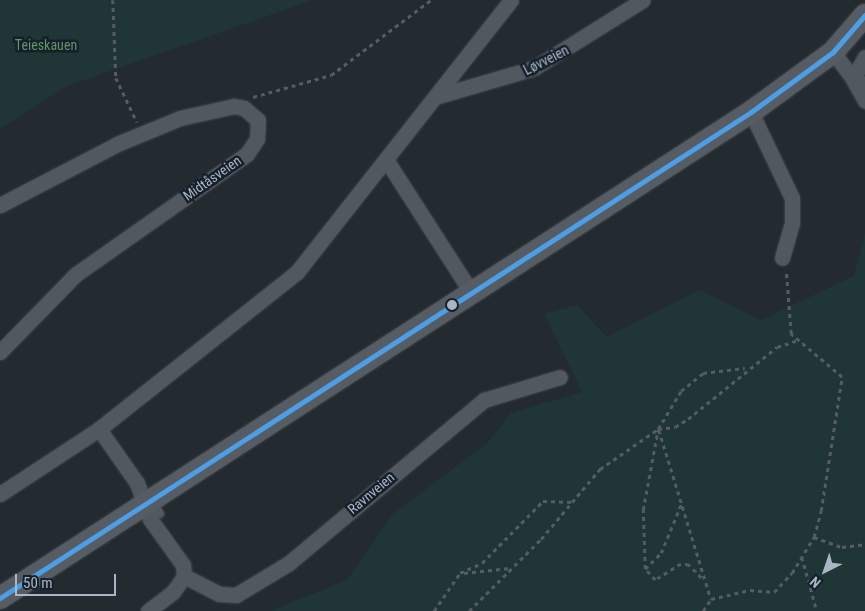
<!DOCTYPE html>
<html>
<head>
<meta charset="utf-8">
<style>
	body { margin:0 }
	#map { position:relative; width:865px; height:611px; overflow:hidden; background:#232a30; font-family:"Roboto Condensed",sans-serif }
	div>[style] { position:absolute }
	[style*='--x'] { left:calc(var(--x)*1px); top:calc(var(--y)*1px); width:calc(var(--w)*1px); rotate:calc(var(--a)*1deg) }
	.green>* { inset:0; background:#1f3536 }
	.path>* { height:2.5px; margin-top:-1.25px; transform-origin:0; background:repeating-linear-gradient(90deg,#555c63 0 4px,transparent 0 8px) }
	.roads { filter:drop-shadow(0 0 1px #40464b) drop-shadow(0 0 1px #40464b) }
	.service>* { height:8px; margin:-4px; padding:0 4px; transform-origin:4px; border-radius:4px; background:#515860 }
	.minor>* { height:15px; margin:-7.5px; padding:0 7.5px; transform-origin:7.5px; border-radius:7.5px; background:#515860 }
	.secondary>* { height:22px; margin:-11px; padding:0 11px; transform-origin:11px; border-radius:11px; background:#565c64 }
	.bus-1>* { height:5px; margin:-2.5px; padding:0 2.5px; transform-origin:2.5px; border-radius:2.5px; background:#4d9ee5 }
	.dots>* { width:14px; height:14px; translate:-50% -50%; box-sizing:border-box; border:2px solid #16202b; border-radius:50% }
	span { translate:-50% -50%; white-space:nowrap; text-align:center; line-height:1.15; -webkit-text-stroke:5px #16202b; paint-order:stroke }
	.park-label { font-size:14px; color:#609668 }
	.street-label { font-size:14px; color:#a9b6c5 }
	.north { position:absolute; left:800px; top:546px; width:50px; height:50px; -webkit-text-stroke:4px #16202b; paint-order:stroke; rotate:221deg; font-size:14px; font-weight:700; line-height:20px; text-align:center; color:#a9b6c5 }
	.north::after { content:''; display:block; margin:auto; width:18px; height:22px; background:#a9b6c5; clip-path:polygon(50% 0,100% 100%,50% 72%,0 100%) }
	.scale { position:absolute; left:15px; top:574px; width:101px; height:22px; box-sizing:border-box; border:2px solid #a9b6c5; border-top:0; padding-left:6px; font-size:15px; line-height:18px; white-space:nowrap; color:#a9b6c5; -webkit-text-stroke:4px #16202b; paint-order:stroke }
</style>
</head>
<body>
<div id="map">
	<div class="green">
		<div style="clip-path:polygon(0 0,313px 0,67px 86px,0 129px)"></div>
		<div style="clip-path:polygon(865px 234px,865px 611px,270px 611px,347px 580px,392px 515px,488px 442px,511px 413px,582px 392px,544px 314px,577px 305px,607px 337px,699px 290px,761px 320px,854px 276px)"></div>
	</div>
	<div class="path">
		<div style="--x:113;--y:0;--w:78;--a:87.8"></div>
		<div style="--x:116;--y:78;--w:49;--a:64.5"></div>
		<div style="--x:253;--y:97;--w:81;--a:-15.8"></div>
		<div style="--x:331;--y:75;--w:125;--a:-36.9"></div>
		<div style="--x:659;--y:430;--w:177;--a:72.9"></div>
		<div style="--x:814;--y:537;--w:30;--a:20"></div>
		<div style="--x:842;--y:547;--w:23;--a:-7"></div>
		<div style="--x:802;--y:557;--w:56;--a:74.5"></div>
		<div style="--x:645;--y:569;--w:23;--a:-45"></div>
		<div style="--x:661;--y:553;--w:55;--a:-67.6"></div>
		<div style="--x:464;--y:573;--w:46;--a:-6.2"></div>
		<div style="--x:701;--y:578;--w:18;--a:-133"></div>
		<div style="--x:689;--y:565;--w:8;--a:-173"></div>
		<div style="--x:681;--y:564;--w:31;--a:148"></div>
		<div style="--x:655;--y:580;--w:15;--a:-132"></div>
		<div style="--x:645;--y:569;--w:59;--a:-91.9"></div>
		<div style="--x:643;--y:510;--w:82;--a:-79.5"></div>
		<div style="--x:658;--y:429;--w:44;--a:-58.8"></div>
		<div style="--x:681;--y:391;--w:28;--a:-39"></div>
		<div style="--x:703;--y:373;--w:42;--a:-6.8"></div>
		<div style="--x:434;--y:611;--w:46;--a:-55.6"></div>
		<div style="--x:460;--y:573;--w:24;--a:-24"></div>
		<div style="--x:482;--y:563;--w:87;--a:-45.5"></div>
		<div style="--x:543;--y:501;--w:30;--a:2"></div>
		<div style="--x:469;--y:611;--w:102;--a:-45"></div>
		<div style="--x:541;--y:539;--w:92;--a:-49.9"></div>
		<div style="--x:600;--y:469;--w:70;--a:-34.6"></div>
		<div style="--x:658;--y:429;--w:17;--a:-7"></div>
		<div style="--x:675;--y:427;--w:15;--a:-32"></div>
		<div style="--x:688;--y:419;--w:114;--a:-39"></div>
		<div style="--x:777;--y:347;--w:23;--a:-18"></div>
		<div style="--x:703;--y:611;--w:14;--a:-56"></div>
		<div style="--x:711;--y:599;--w:40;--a:-13"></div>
		<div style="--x:750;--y:590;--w:24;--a:5"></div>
		<div style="--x:774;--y:592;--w:26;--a:-47"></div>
		<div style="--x:792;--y:573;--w:42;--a:-58.6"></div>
		<div style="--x:814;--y:537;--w:27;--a:-75"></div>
		<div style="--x:821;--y:511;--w:136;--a:-81.1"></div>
		<div style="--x:842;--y:377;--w:67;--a:-139.9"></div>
		<div style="--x:791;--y:334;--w:63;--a:-94.5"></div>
	</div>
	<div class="roads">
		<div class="service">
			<div style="--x:152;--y:501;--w:15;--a:58"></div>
		</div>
		<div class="minor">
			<div style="--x:833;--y:52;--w:34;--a:53"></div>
			<div style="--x:853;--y:79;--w:8;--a:23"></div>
			<div style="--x:865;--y:57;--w:25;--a:119"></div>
			<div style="--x:853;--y:79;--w:25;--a:61"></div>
			<div style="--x:438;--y:96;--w:100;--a:-16.3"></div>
			<div style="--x:534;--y:68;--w:128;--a:-32"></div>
			<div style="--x:751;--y:112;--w:95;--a:64.5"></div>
			<div style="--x:792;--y:198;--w:25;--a:90"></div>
			<div style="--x:792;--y:223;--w:36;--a:106"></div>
			<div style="--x:387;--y:161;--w:156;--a:57.3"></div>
			<div style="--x:0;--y:205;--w:132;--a:-27.5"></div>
			<div style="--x:117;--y:144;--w:68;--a:-22.4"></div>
			<div style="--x:180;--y:118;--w:55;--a:-12.5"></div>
			<div style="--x:234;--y:106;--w:10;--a:11"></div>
			<div style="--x:244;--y:108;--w:18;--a:41"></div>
			<div style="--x:258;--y:120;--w:19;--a:93"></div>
			<div style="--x:257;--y:139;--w:18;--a:124"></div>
			<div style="--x:247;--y:154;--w:209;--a:144.9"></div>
			<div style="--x:76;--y:274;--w:109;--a:134.3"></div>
			<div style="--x:99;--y:429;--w:253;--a:-38.4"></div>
			<div style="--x:297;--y:272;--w:346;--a:-51.8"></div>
			<div style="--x:0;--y:494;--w:118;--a:-33.3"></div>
			<div style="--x:99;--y:429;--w:66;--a:54.9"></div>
			<div style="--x:137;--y:483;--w:38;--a:70"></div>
			<div style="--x:150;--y:519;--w:57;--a:54.3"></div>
			<div style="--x:183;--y:565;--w:11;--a:85"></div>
			<div style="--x:184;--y:576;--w:39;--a:27"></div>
			<div style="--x:219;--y:594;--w:17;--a:3"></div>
			<div style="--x:236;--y:595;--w:62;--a:-31.1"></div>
			<div style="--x:289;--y:563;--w:254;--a:-39.9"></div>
			<div style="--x:484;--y:400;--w:79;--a:-16.8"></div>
			<div style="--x:148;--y:611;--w:31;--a:-37"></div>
			<div style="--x:173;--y:592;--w:19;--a:-55"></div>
		</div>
		<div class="secondary">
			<div style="--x:0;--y:598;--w:895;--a:-32.91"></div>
			<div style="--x:751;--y:112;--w:102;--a:-36.2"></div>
			<div style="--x:833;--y:52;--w:49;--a:-49.1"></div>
		</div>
	</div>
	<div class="bus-1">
		<div style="--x:0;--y:598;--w:895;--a:-32.91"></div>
		<div style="--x:751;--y:112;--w:102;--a:-36.2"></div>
		<div style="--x:833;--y:52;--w:49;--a:-49.1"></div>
	</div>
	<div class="dots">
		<div style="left:452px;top:305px;background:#a9b6c5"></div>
	</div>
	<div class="park-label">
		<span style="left:46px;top:45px">Teieskauen</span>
	</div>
	<div class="street-label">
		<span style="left:546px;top:60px;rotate:-27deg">Løvveien</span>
		<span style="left:212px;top:178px;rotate:-35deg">Midtåsveien</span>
		<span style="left:371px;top:493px;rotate:-40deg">Ravnveien</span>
	</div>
	<div class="north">N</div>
	<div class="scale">50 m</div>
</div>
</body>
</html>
